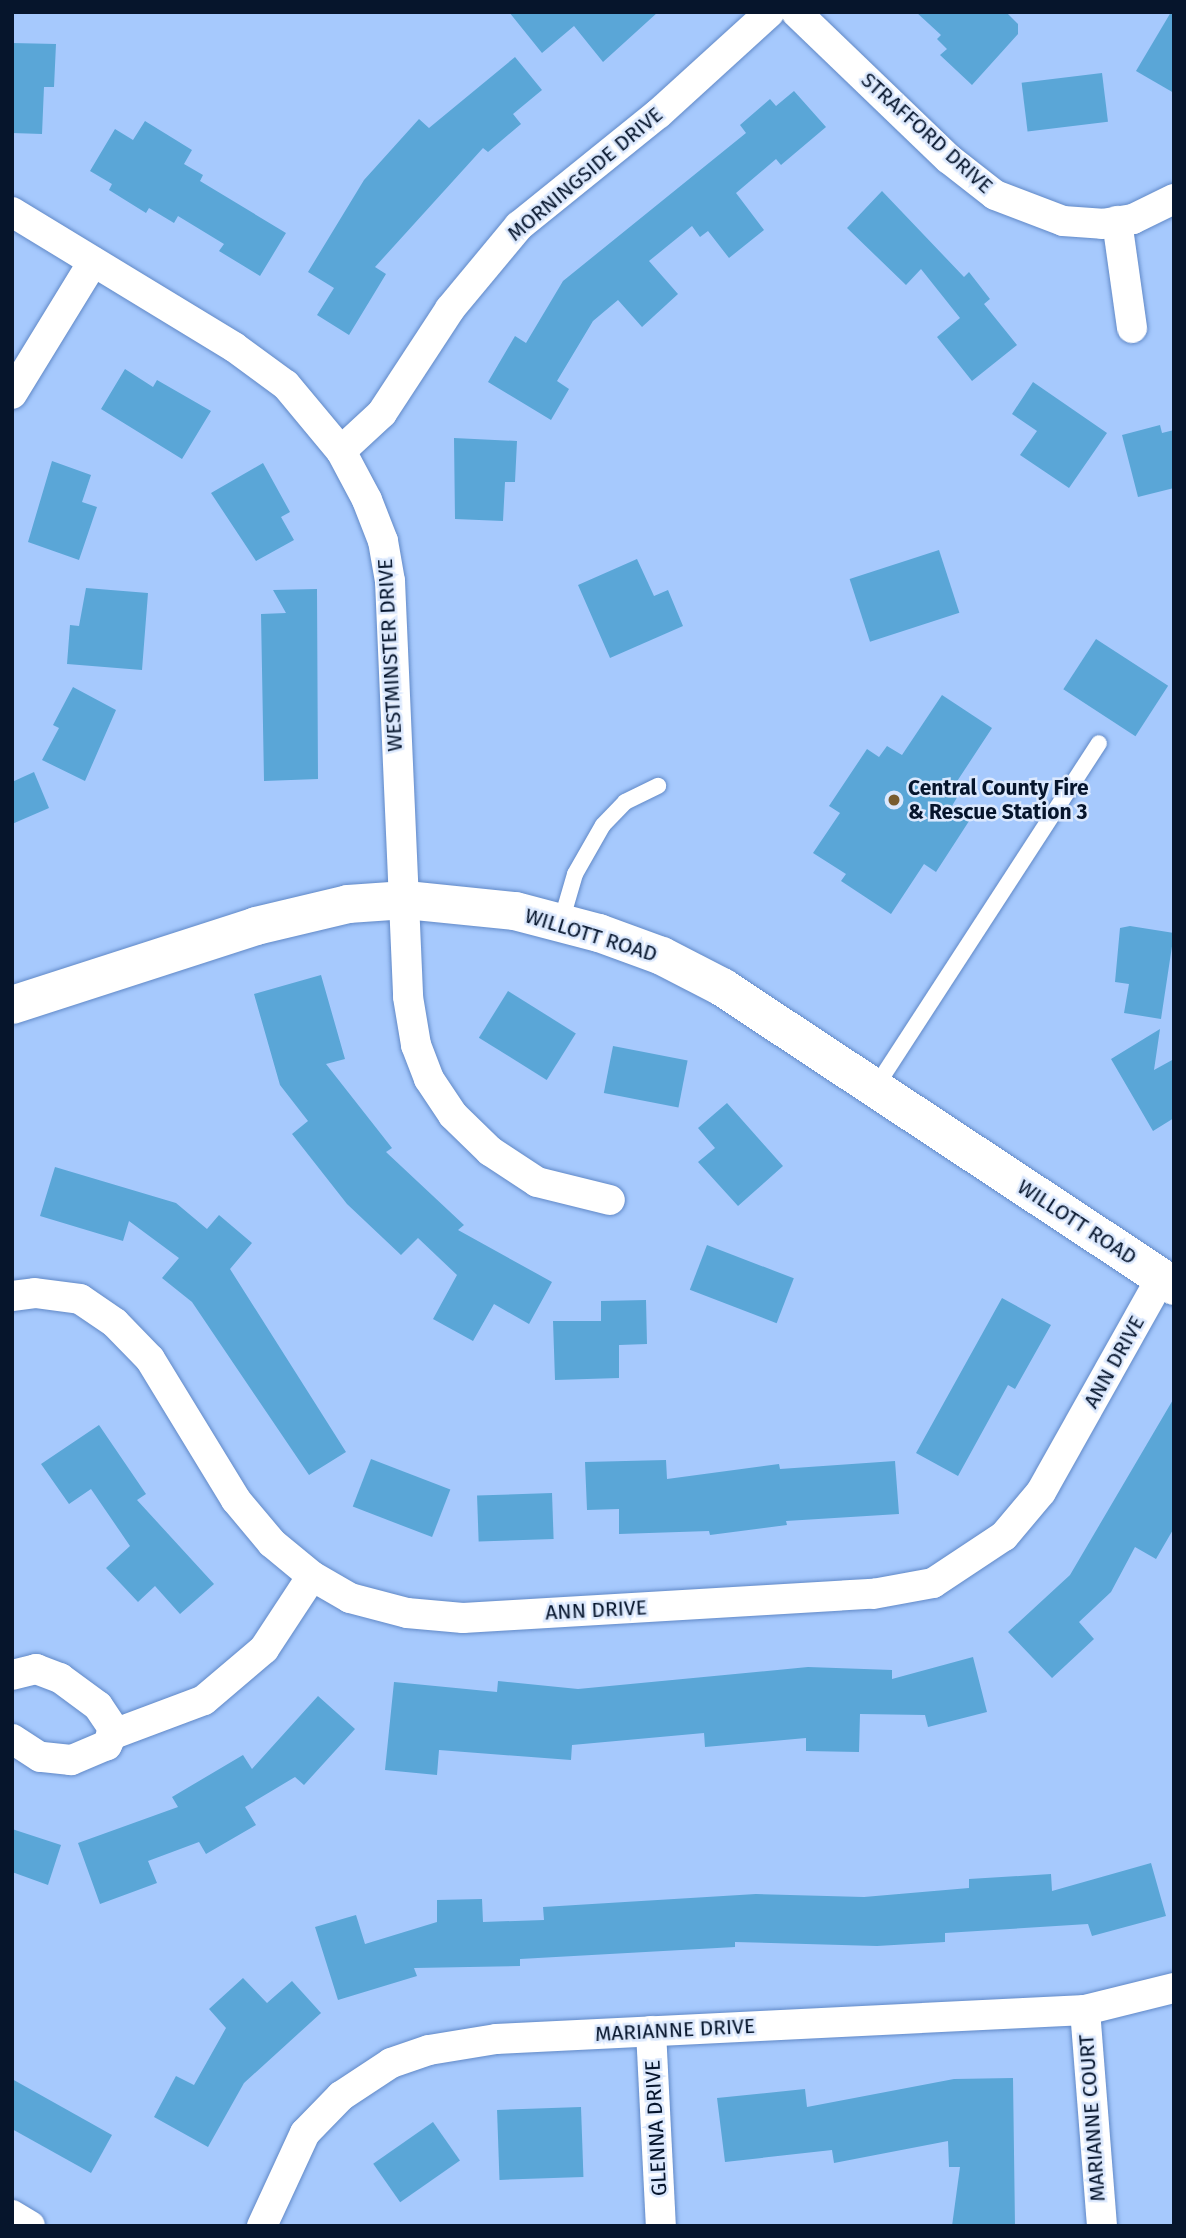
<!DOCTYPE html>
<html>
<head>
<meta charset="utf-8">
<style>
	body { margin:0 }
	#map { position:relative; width:1186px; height:2238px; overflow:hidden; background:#a6c9fd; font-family:"Fira Sans",sans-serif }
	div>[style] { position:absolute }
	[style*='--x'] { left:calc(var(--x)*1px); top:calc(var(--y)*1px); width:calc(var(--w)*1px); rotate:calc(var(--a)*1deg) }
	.building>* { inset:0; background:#5aa6d7; transform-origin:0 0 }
	.roads { filter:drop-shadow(0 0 2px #6189c7) drop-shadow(0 0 2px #6189c7) }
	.lane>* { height:16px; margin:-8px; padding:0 8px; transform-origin:8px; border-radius:8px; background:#fff }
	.street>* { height:30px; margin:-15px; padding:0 15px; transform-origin:15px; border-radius:15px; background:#fff }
	.secondary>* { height:38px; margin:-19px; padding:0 19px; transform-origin:19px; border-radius:19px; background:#fff }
	.dots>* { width:19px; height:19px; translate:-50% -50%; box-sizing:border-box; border:4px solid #dbe8fd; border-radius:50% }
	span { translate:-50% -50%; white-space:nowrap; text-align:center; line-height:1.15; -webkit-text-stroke:5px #dbe8fd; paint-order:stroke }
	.street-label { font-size:21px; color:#06152c }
	.poi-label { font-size:21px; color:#06152c; font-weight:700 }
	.left { translate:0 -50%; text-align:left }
	.frame { position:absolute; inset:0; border:14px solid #06152c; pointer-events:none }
</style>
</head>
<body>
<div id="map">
	<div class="building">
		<div style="clip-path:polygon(509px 12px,658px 12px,603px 62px,574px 26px,542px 53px)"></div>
		<div style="clip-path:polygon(916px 12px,1006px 12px,1018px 24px,1018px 34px,972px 85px,940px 55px,947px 49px,937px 39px,941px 35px)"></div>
		<div style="clip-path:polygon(1171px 12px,1174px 12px,1174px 93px,1136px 71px)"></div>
		<div style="clip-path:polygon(12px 43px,56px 44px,54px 87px,44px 87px,42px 134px,12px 133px)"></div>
		<div style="clip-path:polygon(515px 57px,542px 90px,513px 114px,521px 124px,488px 152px,483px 148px,375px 267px,386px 274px,349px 335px,317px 315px,334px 288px,308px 272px,364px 180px,419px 119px,429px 128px)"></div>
		<div style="left:1102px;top:73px;width:49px;height:81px;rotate:83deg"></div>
		<div style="clip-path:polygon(794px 91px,826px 127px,781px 165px,776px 159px,736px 193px,764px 230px,729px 258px,708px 231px,700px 237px,692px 226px,649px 261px,678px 294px,642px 327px,618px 300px,593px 321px,557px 381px,569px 389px,551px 420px,488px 382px,515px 336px,526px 343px,563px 281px,746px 133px,740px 125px,770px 99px,776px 106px)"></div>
		<div style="clip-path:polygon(145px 121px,192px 150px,184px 164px,203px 175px,200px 181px,286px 233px,260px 276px,219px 251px,224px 244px,178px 216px,174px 223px,149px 208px,146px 213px,109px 190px,112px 184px,90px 171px,115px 129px,133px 140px)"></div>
		<div style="clip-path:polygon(882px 191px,964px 277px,969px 272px,990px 299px,984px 304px,1017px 345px,972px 381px,937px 337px,960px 318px,921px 269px,906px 285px,847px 228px)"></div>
		<div style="clip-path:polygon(125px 369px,153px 387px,157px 380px,211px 411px,182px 459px,101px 409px)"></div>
		<div style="clip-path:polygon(1033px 382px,1107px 433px,1069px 488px,1020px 455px,1037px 431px,1012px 414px)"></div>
		<div style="clip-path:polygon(1160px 425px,1162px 433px,1174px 430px,1174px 488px,1138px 497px,1122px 435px)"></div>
		<div style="clip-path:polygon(454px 438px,517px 441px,515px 482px,505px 482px,503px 521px,455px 519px)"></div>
		<div style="clip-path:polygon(52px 461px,91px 475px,82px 502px,97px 507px,79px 560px,28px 542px)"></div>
		<div style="clip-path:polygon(263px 463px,290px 512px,281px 517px,294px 540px,256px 561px,211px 493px)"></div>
		<div style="left:939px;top:550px;width:66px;height:94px;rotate:72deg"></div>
		<div style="clip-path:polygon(637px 559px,654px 596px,668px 590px,683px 626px,610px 658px,578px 585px)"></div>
		<div style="clip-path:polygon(86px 588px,148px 593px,142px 670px,67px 664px,70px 625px,79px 626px)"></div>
		<div style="clip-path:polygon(317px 589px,318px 779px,264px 781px,261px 614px,286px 613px,273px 590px)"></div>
		<div style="left:1096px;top:639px;width:86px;height:60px;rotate:33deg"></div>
		<div style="clip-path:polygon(73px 687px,116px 710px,85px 781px,42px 760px,59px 728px,53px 725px)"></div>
		<div style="clip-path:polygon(942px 695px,992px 728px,952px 789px,959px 794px,952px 806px,971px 818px,936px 872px,924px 864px,891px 914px,841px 881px,846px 874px,813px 853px,840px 813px,829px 806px,867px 749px,879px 757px,887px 746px,902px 755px)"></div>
		<div style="clip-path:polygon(34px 772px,49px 808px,12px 824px,12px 782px)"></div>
		<div style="clip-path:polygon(1130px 926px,1174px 933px,1161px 1019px,1124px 1013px,1129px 984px,1115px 982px,1120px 928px)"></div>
		<div style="clip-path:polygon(321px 975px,345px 1059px,326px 1064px,392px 1148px,386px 1152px,464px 1225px,458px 1230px,552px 1282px,529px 1324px,494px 1304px,473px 1341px,433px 1319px,457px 1275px,418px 1238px,401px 1255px,347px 1204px,292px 1134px,308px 1121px,280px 1085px,254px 994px)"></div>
		<div style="left:508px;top:991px;width:80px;height:55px;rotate:32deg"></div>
		<div style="clip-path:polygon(1160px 1029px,1154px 1070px,1174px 1059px,1174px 1118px,1153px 1131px,1111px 1059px)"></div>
		<div style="left:613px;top:1046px;width:76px;height:48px;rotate:11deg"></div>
		<div style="clip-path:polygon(727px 1103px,783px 1166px,738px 1206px,698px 1162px,715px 1148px,698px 1128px)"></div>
		<div style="clip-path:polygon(55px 1167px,176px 1203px,207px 1229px,219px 1215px,252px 1243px,230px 1269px,346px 1452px,309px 1475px,192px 1302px,162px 1278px,179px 1258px,129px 1221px,123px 1241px,40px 1216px)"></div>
		<div style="left:707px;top:1245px;width:93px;height:48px;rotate:21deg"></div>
		<div style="clip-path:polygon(1002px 1298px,1051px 1325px,1015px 1389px,1008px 1385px,958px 1476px,916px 1453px)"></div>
		<div style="clip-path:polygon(646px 1300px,647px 1344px,619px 1345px,619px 1378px,555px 1380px,553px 1321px,601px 1321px,601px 1301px)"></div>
		<div style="clip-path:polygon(1174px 1398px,1174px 1528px,1156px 1559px,1135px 1547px,1111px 1592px,1079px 1622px,1094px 1639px,1052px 1678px,1008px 1632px,1070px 1575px)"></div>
		<div style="clip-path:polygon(99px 1425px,146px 1494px,137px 1500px,214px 1584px,180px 1614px,155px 1586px,138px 1602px,106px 1568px,130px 1546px,91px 1489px,69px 1504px,41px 1464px)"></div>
		<div style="left:371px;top:1459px;width:85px;height:51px;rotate:21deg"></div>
		<div style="clip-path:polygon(666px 1460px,667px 1479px,779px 1464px,780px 1469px,895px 1461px,899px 1514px,786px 1521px,787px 1525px,710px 1535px,709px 1531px,619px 1534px,619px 1509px,587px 1510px,585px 1462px)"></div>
		<div style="left:552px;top:1493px;width:46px;height:75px;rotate:88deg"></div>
		<div style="clip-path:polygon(973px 1657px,987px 1712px,928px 1727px,925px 1715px,860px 1714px,859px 1752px,806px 1751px,806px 1738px,705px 1747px,704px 1733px,572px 1745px,571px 1760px,439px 1750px,437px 1775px,385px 1770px,394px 1682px,497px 1692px,498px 1681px,578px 1689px,808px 1667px,892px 1670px,892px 1679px)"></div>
		<div style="clip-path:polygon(318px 1696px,355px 1729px,304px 1785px,295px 1777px,245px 1807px,256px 1825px,206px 1854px,199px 1842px,148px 1861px,157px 1883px,100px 1904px,78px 1843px,178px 1807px,172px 1797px,243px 1755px,252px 1769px)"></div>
		<div style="clip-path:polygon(12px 1829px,61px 1845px,48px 1885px,12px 1872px)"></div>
		<div style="clip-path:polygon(1151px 1863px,1166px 1916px,1092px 1936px,1088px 1924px,945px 1933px,945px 1942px,877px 1946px,735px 1942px,735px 1947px,520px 1959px,520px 1966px,414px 1968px,417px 1976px,338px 2000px,315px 1927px,356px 1915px,365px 1944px,437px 1922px,437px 1900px,482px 1899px,483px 1922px,544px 1920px,543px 1907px,756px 1894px,864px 1897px,969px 1888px,969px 1879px,1051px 1874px,1052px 1891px)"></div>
		<div style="clip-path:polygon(243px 1978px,267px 2003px,292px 1981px,321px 2013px,244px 2083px,208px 2147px,154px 2117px,176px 2076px,194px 2085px,226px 2028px,209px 2009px)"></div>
		<div style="clip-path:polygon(1013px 2078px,1015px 2226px,952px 2226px,960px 2167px,949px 2167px,948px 2141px,834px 2163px,832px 2150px,725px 2162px,717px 2098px,805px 2089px,807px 2107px,954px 2079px)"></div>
		<div style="clip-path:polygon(12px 2079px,112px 2135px,91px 2173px,12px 2129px)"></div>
		<div style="left:581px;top:2107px;width:70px;height:84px;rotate:88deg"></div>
		<div style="left:433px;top:2122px;width:47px;height:73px;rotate:55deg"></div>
	</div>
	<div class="roads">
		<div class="lane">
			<div style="--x:561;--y:922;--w:50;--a:-73.7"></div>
			<div style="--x:575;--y:874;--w:56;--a:-60.3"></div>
			<div style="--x:603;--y:825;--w:32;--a:-46"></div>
			<div style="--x:625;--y:802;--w:37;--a:-26"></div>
			<div style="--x:875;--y:1088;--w:411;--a:-57"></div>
		</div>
		<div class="street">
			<div style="--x:796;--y:12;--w:212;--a:43.9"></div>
			<div style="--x:949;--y:159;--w:58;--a:38"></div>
			<div style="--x:995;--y:195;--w:73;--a:20.9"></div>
			<div style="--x:1063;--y:221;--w:39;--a:4"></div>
			<div style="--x:1102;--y:224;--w:31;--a:-9"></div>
			<div style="--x:1133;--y:219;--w:46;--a:-26"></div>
			<div style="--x:12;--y:212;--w:260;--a:31.3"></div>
			<div style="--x:234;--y:347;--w:64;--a:36.2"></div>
			<div style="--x:286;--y:385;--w:86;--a:50.2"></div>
			<div style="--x:341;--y:451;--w:55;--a:62"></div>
			<div style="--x:367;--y:500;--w:44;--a:68.7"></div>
			<div style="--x:383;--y:541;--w:41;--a:80.1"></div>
			<div style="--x:390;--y:581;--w:416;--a:87.5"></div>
			<div style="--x:408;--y:997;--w:49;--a:80.5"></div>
			<div style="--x:416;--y:1045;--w:36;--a:69"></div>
			<div style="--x:429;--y:1079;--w:43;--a:56.3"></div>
			<div style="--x:453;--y:1115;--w:52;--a:44.2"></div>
			<div style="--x:490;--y:1151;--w:56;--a:33.4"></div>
			<div style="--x:537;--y:1182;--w:75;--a:13.9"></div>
			<div style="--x:1117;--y:221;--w:108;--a:82"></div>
			<div style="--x:12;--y:394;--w:155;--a:-58.5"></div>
			<div style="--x:341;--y:451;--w:56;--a:-42.8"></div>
			<div style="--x:382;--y:413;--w:124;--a:-56.8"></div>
			<div style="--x:450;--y:309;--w:108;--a:-50.3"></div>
			<div style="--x:519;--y:226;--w:179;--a:-38.9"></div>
			<div style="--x:658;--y:114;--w:151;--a:-42.3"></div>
			<div style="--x:12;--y:1296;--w:23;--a:-7"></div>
			<div style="--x:35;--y:1293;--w:45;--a:7.6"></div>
			<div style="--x:80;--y:1299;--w:42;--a:34.4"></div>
			<div style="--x:115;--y:1323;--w:50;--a:45.8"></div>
			<div style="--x:150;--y:1359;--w:165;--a:58.6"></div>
			<div style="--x:236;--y:1500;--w:56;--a:50.1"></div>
			<div style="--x:272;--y:1543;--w:52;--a:39.5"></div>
			<div style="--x:312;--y:1576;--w:44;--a:30.1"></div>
			<div style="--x:350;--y:1598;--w:59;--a:14.7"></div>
			<div style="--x:407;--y:1613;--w:56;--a:5.1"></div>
			<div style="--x:463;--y:1618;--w:411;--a:-3.4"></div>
			<div style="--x:873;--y:1594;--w:61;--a:-10.4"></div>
			<div style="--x:933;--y:1583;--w:85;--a:-33.5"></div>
			<div style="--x:1004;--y:1536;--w:57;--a:-49.9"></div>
			<div style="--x:1041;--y:1492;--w:245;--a:-60.7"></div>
			<div style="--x:12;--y:1675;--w:25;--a:-14"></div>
			<div style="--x:36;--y:1669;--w:26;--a:21"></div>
			<div style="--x:60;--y:1678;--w:47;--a:36.4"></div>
			<div style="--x:98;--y:1706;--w:29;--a:56"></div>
			<div style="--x:114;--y:1730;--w:17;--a:115"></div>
			<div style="--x:107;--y:1745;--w:39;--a:157"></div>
			<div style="--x:71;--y:1760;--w:31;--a:-174"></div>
			<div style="--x:40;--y:1757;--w:33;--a:-147"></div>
			<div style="--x:111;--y:1735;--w:99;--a:-20.6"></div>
			<div style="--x:204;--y:1700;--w:79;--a:-40.4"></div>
			<div style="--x:264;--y:1649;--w:87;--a:-56.7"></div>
			<div style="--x:1085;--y:2010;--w:217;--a:85.5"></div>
			<div style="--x:651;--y:2031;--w:195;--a:87.1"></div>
			<div style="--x:12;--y:2215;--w:21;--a:31"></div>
			<div style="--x:262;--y:2226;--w:102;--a:-65.2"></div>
			<div style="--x:305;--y:2133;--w:52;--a:-45.8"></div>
			<div style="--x:341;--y:2096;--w:60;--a:-33.4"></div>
			<div style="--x:391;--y:2063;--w:40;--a:-18.9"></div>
			<div style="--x:429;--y:2050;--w:68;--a:-9.3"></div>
			<div style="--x:496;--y:2039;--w:590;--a:-2.82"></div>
			<div style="--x:1085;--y:2010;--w:92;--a:-13.9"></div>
		</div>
		<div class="secondary">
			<div style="--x:12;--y:1005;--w:256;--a:-17.9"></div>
			<div style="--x:256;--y:926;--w:95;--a:-13.4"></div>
			<div style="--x:348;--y:904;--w:58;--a:-3.9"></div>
			<div style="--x:406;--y:900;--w:110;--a:5.8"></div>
			<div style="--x:515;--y:911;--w:87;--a:14.7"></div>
			<div style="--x:599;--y:933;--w:67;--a:20.1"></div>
			<div style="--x:662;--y:956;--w:68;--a:27.3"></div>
			<div style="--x:722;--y:987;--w:542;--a:33.48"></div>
		</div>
	</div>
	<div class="dots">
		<div style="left:894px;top:800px;background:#795d30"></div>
	</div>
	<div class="street-label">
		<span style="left:927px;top:133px;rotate:42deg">STRAFFORD DRIVE</span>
		<span style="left:585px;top:174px;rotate:-40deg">MORNINGSIDE DRIVE</span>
		<span style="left:390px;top:655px;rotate:-93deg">WESTMINSTER DRIVE</span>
		<span style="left:591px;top:935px;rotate:17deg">WILLOTT ROAD</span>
		<span style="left:1077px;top:1222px;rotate:33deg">WILLOTT ROAD</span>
		<span style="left:1114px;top:1362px;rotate:-61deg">ANN DRIVE</span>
		<span style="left:596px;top:1610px;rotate:-3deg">ANN DRIVE</span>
		<span style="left:675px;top:2030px;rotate:-3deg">MARIANNE DRIVE</span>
		<span style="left:1092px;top:2118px;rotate:-94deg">MARIANNE COURT</span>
		<span style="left:656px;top:2128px;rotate:-93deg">GLENNA DRIVE</span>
	</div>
	<div class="poi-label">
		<span class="left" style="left:908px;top:800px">Central County Fire<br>&amp; Rescue Station 3</span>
	</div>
	<div class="frame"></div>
</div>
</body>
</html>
